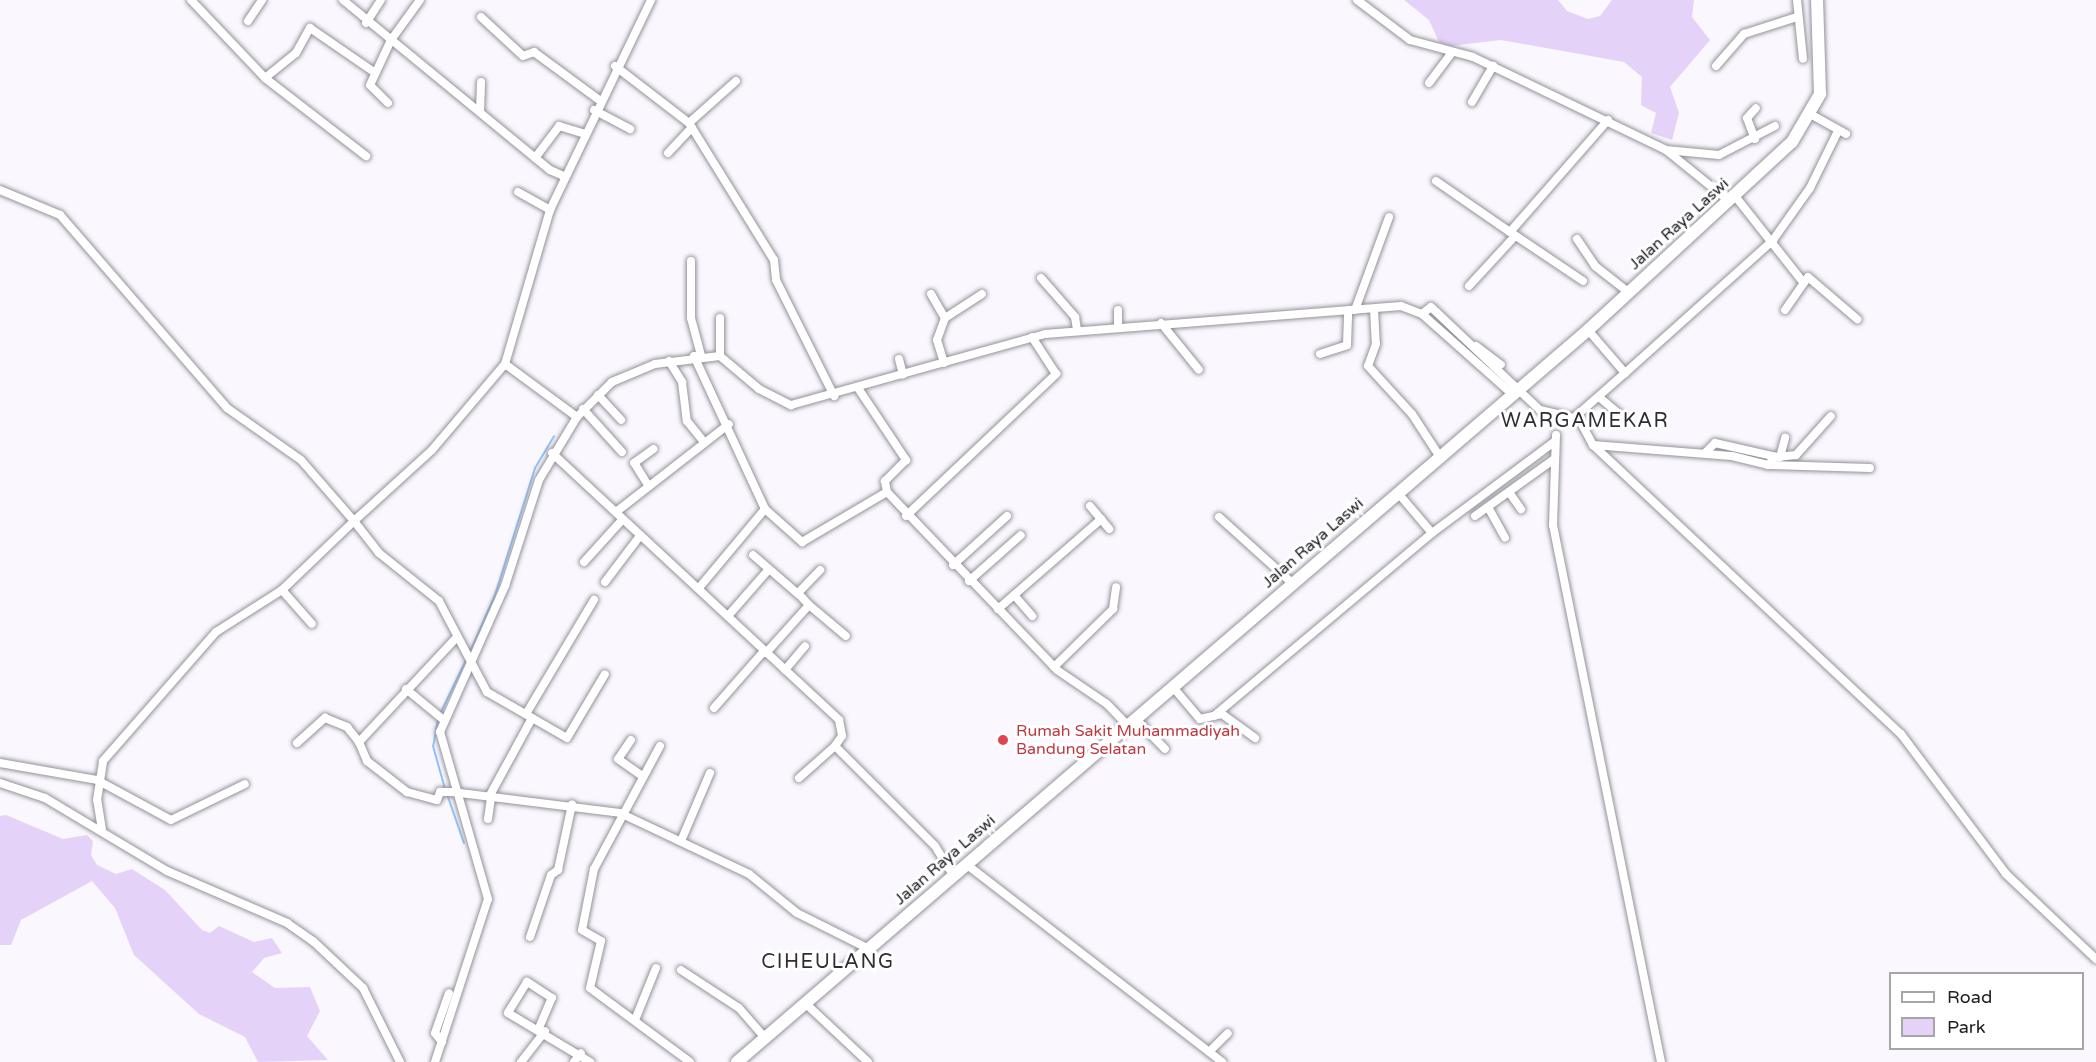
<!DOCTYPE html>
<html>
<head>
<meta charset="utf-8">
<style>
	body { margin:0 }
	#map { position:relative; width:2096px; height:1062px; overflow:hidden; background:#faf7fe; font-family:"Varela Round",sans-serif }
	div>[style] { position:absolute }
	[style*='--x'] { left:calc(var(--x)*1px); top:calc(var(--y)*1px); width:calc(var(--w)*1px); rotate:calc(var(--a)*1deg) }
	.green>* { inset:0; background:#e5d2f8 }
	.stream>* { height:2px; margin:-1px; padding:0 1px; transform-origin:1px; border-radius:1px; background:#8fc2f9 }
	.roads { filter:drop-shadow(0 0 2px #95919a) drop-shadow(0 0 2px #95919a) }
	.street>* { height:8px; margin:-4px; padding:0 4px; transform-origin:4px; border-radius:4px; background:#fff }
	.primary>* { height:12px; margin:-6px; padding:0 6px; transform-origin:6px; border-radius:6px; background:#fff }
	.dots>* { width:16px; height:16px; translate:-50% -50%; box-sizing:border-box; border:3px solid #fff; border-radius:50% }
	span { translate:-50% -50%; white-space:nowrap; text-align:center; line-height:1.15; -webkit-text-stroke:6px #fff; paint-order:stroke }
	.street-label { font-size:16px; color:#212023 }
	.health-label { font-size:16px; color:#be3a42 }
	.left { translate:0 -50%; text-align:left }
	.quarter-label { font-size:20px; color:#302c34; letter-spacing:1.5px }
	.legend { position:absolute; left:1889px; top:972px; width:195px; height:78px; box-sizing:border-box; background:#fff; border:2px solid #a6a6a7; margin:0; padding:8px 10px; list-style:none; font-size:18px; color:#212023 }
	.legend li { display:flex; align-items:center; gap:12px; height:30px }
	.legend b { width:30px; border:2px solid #a6a6a7 }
</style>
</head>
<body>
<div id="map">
	<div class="green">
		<div style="clip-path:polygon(1404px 0,1558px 0,1567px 11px,1588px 19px,1600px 16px,1612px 0,1694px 0,1692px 17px,1710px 40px,1670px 87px,1679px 113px,1672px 140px,1651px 133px,1656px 113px,1641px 105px,1642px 77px,1624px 62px,1501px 40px,1450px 46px,1439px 42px,1429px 20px)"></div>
		<div style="clip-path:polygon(6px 815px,63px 839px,87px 835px,93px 841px,91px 855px,97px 865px,116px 874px,132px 869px,165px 890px,202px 930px,210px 933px,219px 926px,254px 942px,272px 938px,282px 953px,264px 958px,252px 972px,275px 988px,310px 987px,320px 1011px,307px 1036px,328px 1060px,258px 1062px,245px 1037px,199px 1014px,134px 955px,115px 908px,92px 881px,21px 920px,11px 945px,0 945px,0 816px)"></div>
	</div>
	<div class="stream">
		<div style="--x:470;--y:652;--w:62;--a:-66.3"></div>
		<div style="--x:495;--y:595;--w:133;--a:-72.5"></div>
		<div style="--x:535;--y:468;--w:37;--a:-59"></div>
		<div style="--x:440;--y:714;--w:60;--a:-64.3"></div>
		<div style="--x:438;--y:719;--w:27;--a:100"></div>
		<div style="--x:433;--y:746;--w:45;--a:74.4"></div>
		<div style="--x:447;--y:794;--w:52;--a:70.9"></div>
	</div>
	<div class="roads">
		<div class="street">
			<div style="--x:191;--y:0;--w:108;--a:46.5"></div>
			<div style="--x:265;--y:78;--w:40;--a:-39"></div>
			<div style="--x:296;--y:53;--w:29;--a:-61"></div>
			<div style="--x:310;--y:28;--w:78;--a:34.5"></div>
			<div style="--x:343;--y:0;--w:268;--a:39.4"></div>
			<div style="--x:550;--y:170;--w:17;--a:24"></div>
			<div style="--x:1357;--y:0;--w:66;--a:37"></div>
			<div style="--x:1410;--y:40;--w:65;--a:15.1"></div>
			<div style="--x:1473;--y:57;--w:214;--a:25.7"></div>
			<div style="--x:1666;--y:150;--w:81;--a:39"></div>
			<div style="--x:1797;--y:0;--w:59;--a:84.2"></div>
			<div style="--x:481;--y:17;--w:57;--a:42.9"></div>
			<div style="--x:523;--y:56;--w:12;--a:-20"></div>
			<div style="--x:534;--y:52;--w:81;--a:36.4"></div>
			<div style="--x:248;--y:21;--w:25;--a:-56"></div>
			<div style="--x:366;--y:23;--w:27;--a:-57"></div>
			<div style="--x:615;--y:66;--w:93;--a:37.6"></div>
			<div style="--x:689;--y:123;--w:161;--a:58.2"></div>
			<div style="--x:774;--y:260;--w:20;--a:84"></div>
			<div style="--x:776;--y:280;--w:130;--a:63.4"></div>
			<div style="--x:1716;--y:66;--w:43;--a:-48.8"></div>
			<div style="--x:1744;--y:34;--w:56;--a:-17.8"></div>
			<div style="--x:265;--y:78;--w:128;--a:37.7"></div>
			<div style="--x:1429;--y:83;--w:36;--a:-53"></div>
			<div style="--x:1472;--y:102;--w:42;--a:-59.7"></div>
			<div style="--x:388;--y:103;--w:25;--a:-135"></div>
			<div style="--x:370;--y:85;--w:50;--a:-65"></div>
			<div style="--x:391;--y:40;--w:49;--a:-54.1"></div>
			<div style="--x:594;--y:110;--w:41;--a:27.8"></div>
			<div style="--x:480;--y:112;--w:30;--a:-88"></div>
			<div style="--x:1812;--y:115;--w:39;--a:29"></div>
			<div style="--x:689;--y:123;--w:63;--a:-41.8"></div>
			<div style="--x:1755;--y:139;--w:22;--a:-111"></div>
			<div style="--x:1747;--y:118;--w:13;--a:-48"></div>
			<div style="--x:1666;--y:150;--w:53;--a:5.4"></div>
			<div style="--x:1719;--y:155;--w:63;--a:-27.4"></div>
			<div style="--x:668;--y:153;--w:35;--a:-47"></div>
			<div style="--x:535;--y:158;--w:40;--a:-53"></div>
			<div style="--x:559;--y:126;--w:27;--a:17"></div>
			<div style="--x:1436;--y:181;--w:90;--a:34.6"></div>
			<div style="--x:0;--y:190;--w:65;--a:22.6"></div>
			<div style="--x:60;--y:215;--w:255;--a:49.1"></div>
			<div style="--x:227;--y:408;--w:90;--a:35.1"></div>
			<div style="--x:301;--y:460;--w:81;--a:49"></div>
			<div style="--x:354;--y:521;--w:105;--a:-42.3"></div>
			<div style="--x:432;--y:450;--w:113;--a:-49.7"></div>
			<div style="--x:505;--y:364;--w:89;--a:36.4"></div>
			<div style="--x:518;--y:192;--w:37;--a:29"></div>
			<div style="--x:1735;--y:196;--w:110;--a:51.7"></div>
			<div style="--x:1577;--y:239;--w:32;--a:56"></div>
			<div style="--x:1595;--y:266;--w:42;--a:38.2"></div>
			<div style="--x:691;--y:261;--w:57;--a:90"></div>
			<div style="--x:691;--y:318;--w:38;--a:75"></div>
			<div style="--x:1041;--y:278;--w:52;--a:48.9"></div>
			<div style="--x:1075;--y:317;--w:13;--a:81"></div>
			<div style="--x:1583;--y:281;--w:88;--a:-146.1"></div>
			<div style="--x:1510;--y:232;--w:149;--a:-48.8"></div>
			<div style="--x:1469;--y:286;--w:68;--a:-47.4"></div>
			<div style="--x:931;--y:294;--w:28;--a:60"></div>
			<div style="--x:945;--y:318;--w:23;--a:110"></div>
			<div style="--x:937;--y:340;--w:24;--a:73"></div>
			<div style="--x:1374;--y:309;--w:35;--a:87"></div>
			<div style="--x:1376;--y:344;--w:23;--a:110"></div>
			<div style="--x:1368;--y:366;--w:65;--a:47.5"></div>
			<div style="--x:1412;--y:414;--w:51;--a:56.9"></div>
			<div style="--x:1118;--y:310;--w:15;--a:90"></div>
			<div style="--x:1355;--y:310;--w:99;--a:-69.9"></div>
			<div style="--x:1785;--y:310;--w:40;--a:-55.1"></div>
			<div style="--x:1808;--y:277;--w:65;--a:40.6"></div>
			<div style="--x:1422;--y:314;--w:11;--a:-38"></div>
			<div style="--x:1431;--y:307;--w:150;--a:43.4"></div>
			<div style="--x:1540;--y:410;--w:37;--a:13"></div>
			<div style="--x:945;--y:318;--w:44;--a:-33"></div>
			<div style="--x:1161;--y:323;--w:60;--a:51"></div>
			<div style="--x:1588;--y:330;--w:57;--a:49.3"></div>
			<div style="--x:1625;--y:373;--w:64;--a:138.8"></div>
			<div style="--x:1577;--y:415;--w:34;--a:62"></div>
			<div style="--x:1593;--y:445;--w:422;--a:43.2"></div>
			<div style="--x:1901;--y:734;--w:175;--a:53.1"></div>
			<div style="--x:2006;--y:874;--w:124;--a:43.4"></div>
			<div style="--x:1476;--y:346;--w:31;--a:37"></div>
			<div style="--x:1320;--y:354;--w:28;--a:-18"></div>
			<div style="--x:1347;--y:345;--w:35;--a:-88"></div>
			<div style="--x:694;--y:356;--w:169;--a:65.1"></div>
			<div style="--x:765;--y:509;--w:103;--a:129.9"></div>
			<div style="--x:720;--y:356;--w:38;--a:-90"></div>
			<div style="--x:899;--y:359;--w:16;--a:76"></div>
			<div style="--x:669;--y:361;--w:25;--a:58"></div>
			<div style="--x:682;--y:382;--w:39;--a:83"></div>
			<div style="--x:687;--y:421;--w:27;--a:51"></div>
			<div style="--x:505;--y:364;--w:160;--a:-73.7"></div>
			<div style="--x:550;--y:210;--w:233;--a:-64.3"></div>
			<div style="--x:1625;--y:373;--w:199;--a:-41.9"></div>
			<div style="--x:1773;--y:240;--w:64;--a:-54.6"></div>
			<div style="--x:1810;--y:188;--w:64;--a:-63.8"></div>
			<div style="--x:858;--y:388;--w:87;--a:56.3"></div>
			<div style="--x:906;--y:460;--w:30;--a:135"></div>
			<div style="--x:885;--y:481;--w:11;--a:80"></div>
			<div style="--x:887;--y:492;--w:246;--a:46.3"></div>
			<div style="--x:1057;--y:670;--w:60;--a:34.2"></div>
			<div style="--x:1107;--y:704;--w:29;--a:46"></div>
			<div style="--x:598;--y:395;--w:34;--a:47"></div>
			<div style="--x:1599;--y:397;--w:34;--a:40"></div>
			<div style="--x:583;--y:409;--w:58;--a:47.8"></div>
			<div style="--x:1556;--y:435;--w:90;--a:91.9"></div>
			<div style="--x:1553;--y:525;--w:548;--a:78.63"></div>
			<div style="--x:1593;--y:445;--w:139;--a:4.5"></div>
			<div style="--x:1732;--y:456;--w:37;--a:14"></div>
			<div style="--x:1768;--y:465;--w:11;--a:-49"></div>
			<div style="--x:552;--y:453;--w:392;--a:42.9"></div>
			<div style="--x:839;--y:720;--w:16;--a:79"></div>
			<div style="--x:842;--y:736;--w:12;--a:125"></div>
			<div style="--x:835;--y:746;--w:141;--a:45"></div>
			<div style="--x:935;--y:846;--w:34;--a:58"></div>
			<div style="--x:1705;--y:453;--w:14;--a:-45"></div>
			<div style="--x:1715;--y:443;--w:64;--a:12.7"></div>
			<div style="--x:1777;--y:457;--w:19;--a:-6"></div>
			<div style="--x:1796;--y:455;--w:52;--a:-48.1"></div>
			<div style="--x:1780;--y:457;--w:20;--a:-75"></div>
			<div style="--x:1771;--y:465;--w:99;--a:1.7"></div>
			<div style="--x:648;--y:485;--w:26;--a:-122"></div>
			<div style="--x:634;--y:463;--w:24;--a:-36"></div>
			<div style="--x:1509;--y:492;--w:21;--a:55"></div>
			<div style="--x:1398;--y:493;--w:52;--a:49.6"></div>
			<div style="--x:1090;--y:506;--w:30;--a:50"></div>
			<div style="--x:1488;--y:507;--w:35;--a:61"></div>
			<div style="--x:765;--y:509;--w:50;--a:41.7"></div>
			<div style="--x:802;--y:542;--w:99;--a:-30.5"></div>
			<div style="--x:616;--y:512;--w:143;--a:-37.9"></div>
			<div style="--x:906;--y:516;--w:207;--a:-43.4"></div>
			<div style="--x:1056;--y:374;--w:44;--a:-123"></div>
			<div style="--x:1475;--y:516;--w:96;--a:-35.7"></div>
			<div style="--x:1219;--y:517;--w:98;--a:42.1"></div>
			<div style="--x:753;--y:555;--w:60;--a:40.9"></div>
			<div style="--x:584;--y:562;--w:57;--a:-47.9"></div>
			<div style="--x:953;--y:565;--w:73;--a:-42.2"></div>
			<div style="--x:969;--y:581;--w:69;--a:-41.5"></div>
			<div style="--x:605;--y:582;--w:56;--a:-52.9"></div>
			<div style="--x:282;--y:590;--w:45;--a:48.6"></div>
			<div style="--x:1014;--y:595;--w:28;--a:49"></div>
			<div style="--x:809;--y:605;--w:16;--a:-133"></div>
			<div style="--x:798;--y:593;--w:32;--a:-46"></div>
			<div style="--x:998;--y:609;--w:137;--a:-41.1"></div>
			<div style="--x:728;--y:616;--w:62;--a:-48.9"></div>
			<div style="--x:457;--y:637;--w:144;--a:133"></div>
			<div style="--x:359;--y:742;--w:21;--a:67"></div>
			<div style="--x:367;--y:761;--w:51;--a:37.8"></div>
			<div style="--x:407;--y:792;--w:31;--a:15"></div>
			<div style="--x:437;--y:800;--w:9;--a:-69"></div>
			<div style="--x:440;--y:792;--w:12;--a:0"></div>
			<div style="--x:452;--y:792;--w:169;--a:7.1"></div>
			<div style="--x:620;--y:813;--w:143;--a:25.3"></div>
			<div style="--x:749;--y:874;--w:62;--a:39.1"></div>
			<div style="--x:797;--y:913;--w:78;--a:26.6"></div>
			<div style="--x:766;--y:653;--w:64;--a:-48.1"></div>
			<div style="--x:809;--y:605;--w:48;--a:40"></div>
			<div style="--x:1054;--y:667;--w:83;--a:-44.5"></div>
			<div style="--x:1113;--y:609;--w:22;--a:-82"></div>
			<div style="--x:785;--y:670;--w:31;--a:-50"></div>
			<div style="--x:1172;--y:686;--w:43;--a:49.7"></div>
			<div style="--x:1200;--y:719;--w:23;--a:-13"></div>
			<div style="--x:1222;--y:714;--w:41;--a:36"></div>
			<div style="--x:406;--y:689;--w:50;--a:39.4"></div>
			<div style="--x:714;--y:708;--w:76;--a:-48.7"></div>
			<div style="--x:526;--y:714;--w:133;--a:-59.2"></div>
			<div style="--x:1214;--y:716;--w:285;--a:-40"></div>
			<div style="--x:1432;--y:533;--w:152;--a:-36.7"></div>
			<div style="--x:1135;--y:718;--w:43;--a:45.9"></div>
			<div style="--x:631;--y:740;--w:23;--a:124"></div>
			<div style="--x:618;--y:759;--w:29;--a:35"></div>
			<div style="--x:297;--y:743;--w:38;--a:-42"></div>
			<div style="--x:325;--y:718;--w:24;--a:22"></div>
			<div style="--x:347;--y:727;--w:19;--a:51"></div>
			<div style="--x:660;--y:746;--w:140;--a:118.2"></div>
			<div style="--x:594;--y:869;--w:62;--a:101.1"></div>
			<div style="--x:582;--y:930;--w:22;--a:30"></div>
			<div style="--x:601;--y:941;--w:48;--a:103.2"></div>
			<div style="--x:590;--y:988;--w:124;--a:36.5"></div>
			<div style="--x:0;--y:763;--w:98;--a:9.9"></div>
			<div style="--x:97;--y:780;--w:84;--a:28.4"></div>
			<div style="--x:171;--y:820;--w:82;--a:-25.9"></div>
			<div style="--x:799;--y:778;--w:48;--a:-41.6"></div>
			<div style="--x:0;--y:783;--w:47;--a:18.4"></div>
			<div style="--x:45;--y:798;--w:142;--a:30.9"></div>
			<div style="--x:167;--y:871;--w:131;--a:23.4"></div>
			<div style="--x:287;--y:923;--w:32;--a:35"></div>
			<div style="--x:313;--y:941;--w:69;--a:43.2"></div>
			<div style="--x:363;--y:988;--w:83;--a:63.4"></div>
			<div style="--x:489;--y:797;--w:90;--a:-61.4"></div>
			<div style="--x:488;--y:819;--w:21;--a:-82"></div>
			<div style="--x:102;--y:830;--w:30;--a:-99"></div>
			<div style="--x:97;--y:800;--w:39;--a:-81"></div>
			<div style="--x:103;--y:761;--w:171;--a:-48.8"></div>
			<div style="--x:216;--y:632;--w:78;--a:-32.5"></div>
			<div style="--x:282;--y:590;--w:100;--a:-43.8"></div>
			<div style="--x:354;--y:521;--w:41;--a:52"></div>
			<div style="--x:379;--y:553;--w:77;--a:38.7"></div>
			<div style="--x:439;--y:601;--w:103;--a:62.2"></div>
			<div style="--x:487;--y:692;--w:92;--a:29.9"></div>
			<div style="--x:567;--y:738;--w:74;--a:-59.3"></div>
			<div style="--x:681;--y:841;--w:74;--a:-66.9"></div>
			<div style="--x:966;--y:864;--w:324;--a:37.7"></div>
			<div style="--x:530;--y:937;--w:65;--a:-71.3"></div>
			<div style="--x:551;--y:875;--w:9;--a:-36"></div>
			<div style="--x:558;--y:870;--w:67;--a:-78"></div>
			<div style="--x:681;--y:970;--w:69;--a:33.2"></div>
			<div style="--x:739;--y:1008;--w:40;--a:49"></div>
			<div style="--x:805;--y:1003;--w:86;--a:43.1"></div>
			<div style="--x:635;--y:1020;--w:56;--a:-68"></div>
			<div style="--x:539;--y:1028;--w:33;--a:-67"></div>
			<div style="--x:552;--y:998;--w:30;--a:-147"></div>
			<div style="--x:527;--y:982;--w:36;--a:122"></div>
			<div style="--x:508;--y:1013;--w:96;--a:30.9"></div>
			<div style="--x:442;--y:1042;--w:11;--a:-128"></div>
			<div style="--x:435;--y:1033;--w:42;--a:-70.7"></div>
			<div style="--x:1210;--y:1051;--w:25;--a:-45"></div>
			<div style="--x:435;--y:1062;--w:171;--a:-72"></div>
			<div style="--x:488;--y:899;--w:174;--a:-106"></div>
			<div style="--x:440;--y:732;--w:160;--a:-66"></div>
			<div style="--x:505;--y:586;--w:111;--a:-72.2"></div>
			<div style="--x:539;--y:480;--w:74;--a:-58.9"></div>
			<div style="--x:577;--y:417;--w:49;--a:-45"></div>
			<div style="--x:612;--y:382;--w:47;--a:-22.7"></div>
			<div style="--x:655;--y:364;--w:65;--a:-7"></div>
			<div style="--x:720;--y:356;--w:51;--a:40.2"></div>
			<div style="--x:759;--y:389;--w:36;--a:27"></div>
			<div style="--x:791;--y:405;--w:264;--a:-15.6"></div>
			<div style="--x:1045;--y:334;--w:357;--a:-4.5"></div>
			<div style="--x:1401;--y:306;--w:22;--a:21"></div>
			<div style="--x:1422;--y:314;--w:120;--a:41.6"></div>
			<div style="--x:521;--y:1062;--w:39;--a:-52"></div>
			<div style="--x:574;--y:1062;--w:11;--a:-52"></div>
		</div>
		<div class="primary">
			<div style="--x:737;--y:1062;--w:1123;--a:-40.7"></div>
			<div style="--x:1588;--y:330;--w:277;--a:-42.7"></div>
			<div style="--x:1792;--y:142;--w:56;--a:-59.7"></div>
			<div style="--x:1820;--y:94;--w:94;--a:-91.8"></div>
		</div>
	</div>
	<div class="dots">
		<div style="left:1003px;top:740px;background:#e0444e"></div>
	</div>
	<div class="street-label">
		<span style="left:1679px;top:224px;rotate:-42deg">Jalan Raya Laswi</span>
		<span style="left:1313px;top:543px;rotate:-41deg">Jalan Raya Laswi</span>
		<span style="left:945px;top:860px;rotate:-41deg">Jalan Raya Laswi</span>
	</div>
	<div class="health-label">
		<span class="left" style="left:1016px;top:740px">Rumah Sakit Muhammadiyah<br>Bandung Selatan</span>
	</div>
	<div class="quarter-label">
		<span style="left:1585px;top:421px">WARGAMEKAR</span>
		<span style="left:828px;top:962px">CIHEULANG</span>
	</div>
	<ul class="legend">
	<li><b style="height:8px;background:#fff"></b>Road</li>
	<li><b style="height:16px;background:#e5d2f8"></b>Park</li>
	</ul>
</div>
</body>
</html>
